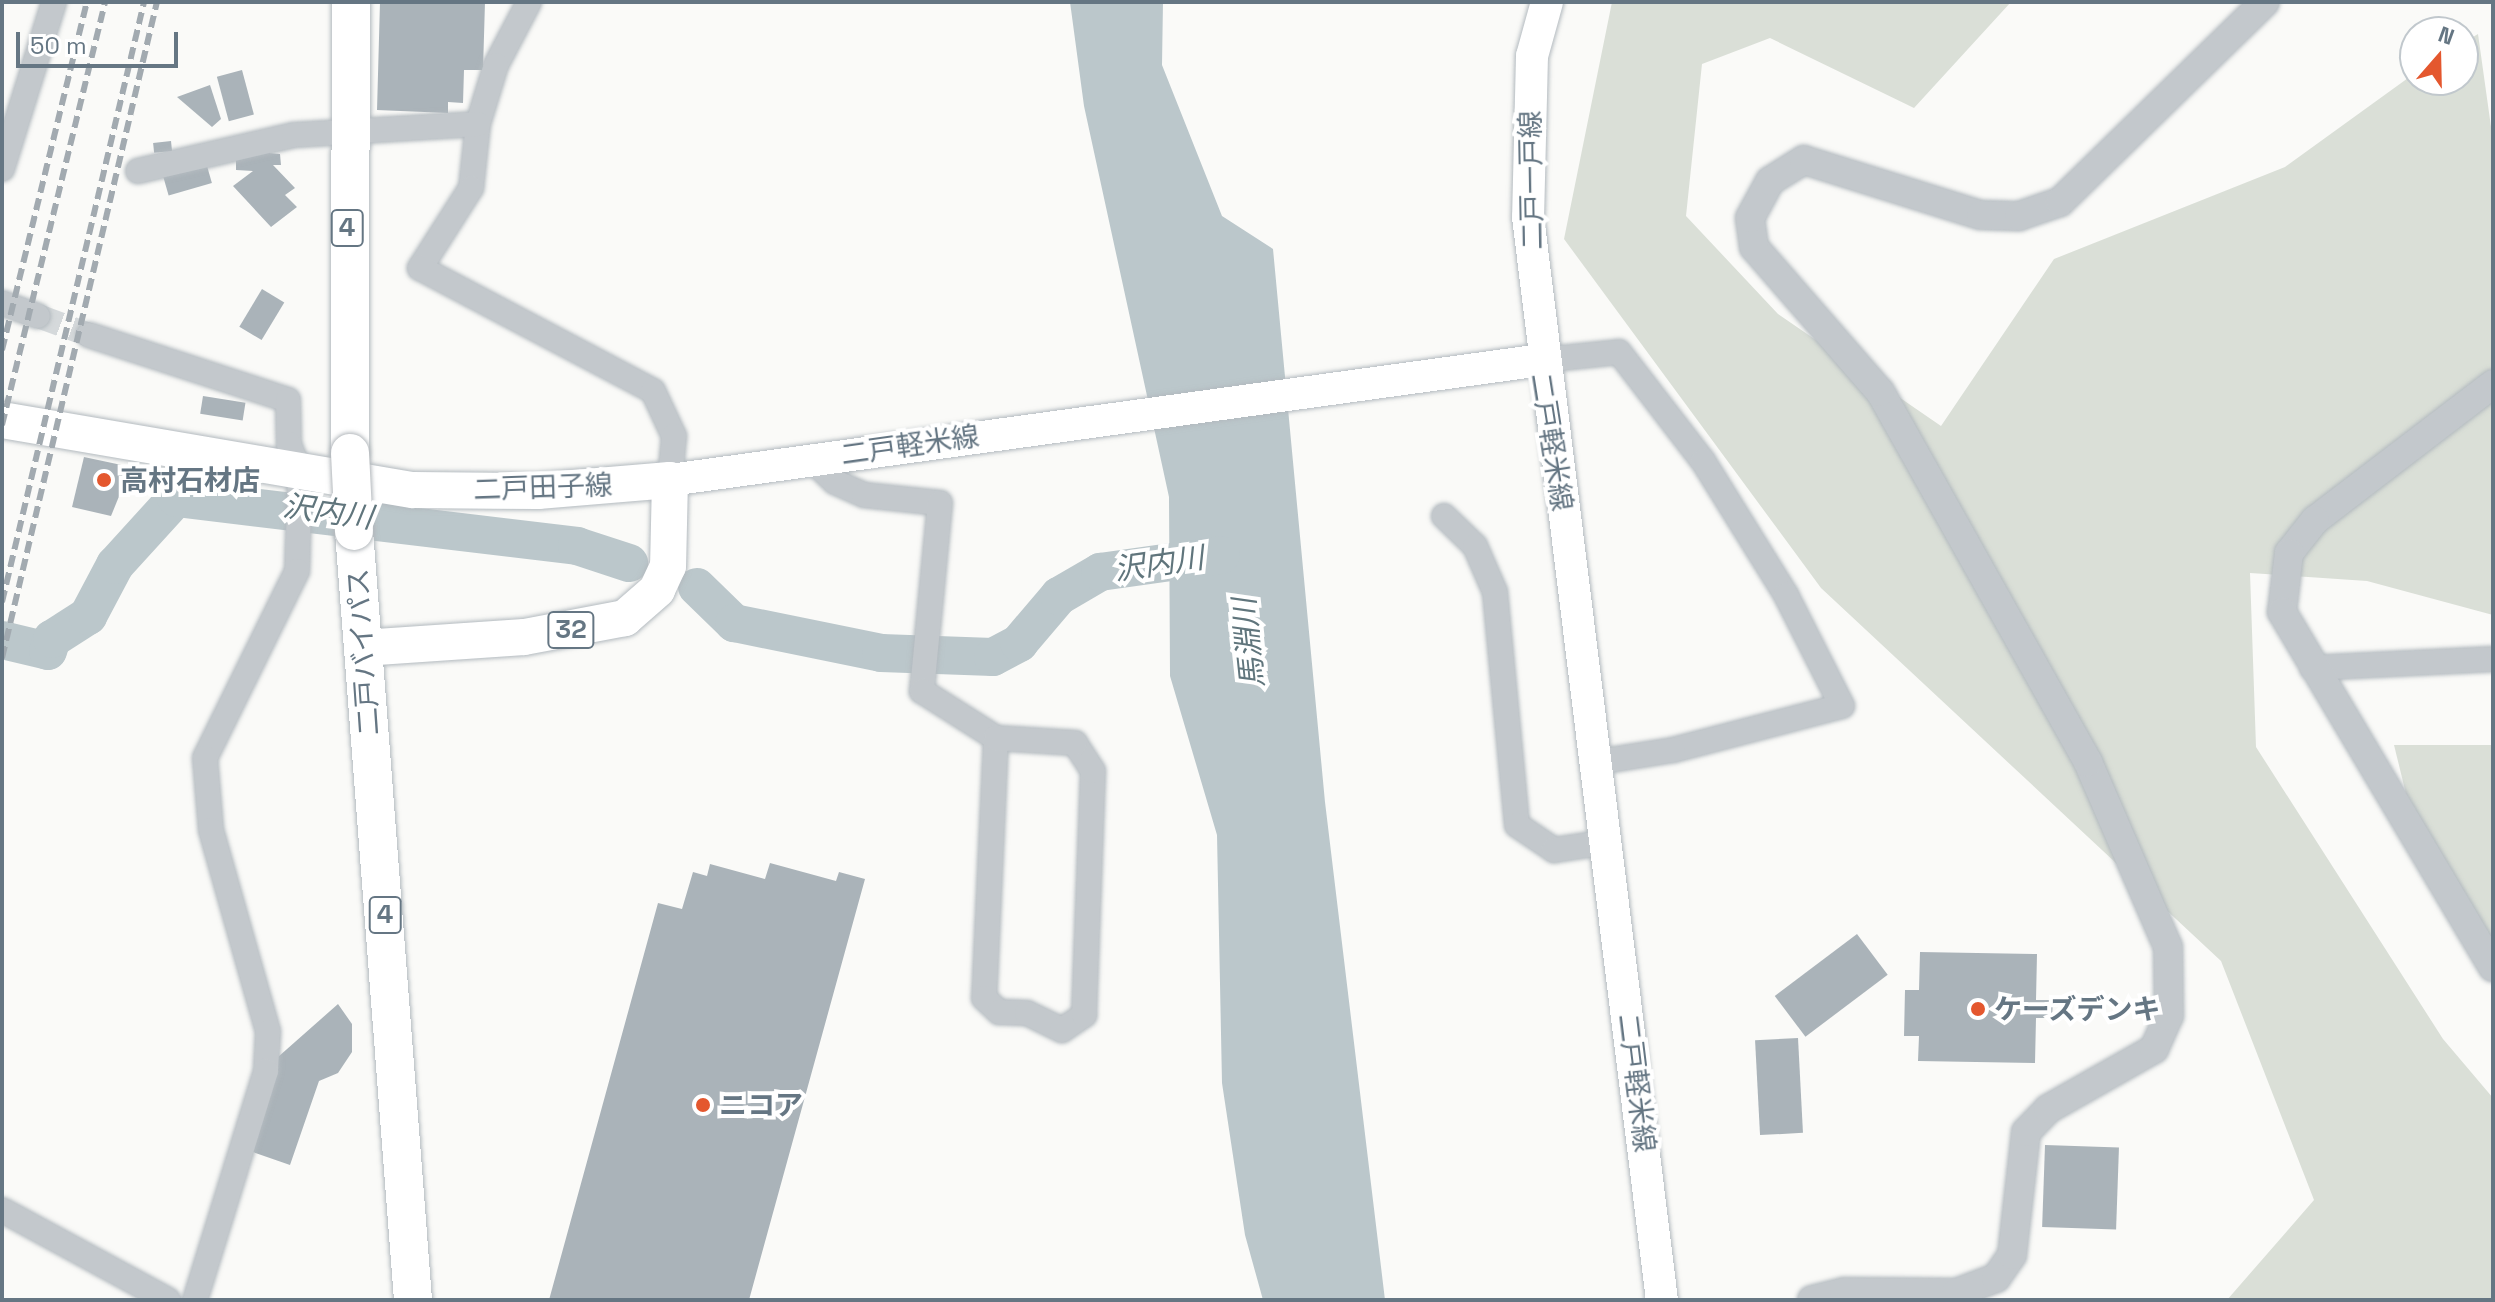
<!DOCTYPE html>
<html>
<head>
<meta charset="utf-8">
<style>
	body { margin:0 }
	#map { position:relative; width:2495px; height:1302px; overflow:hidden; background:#fafaf8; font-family:"Space Grotesk","Noto Sans JP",sans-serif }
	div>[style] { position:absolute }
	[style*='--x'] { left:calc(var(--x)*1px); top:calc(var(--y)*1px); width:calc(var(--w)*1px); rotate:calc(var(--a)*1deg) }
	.green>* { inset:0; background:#dadfd7 }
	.water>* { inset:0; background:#bbc7cb }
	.river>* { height:38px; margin:-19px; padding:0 19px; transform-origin:19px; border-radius:19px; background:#bbc7cb }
	.building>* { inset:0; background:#aab3b9; transform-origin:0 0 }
	.minor-tunnel>* { height:24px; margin-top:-12px; transform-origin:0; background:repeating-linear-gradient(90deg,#d5d9db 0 24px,transparent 0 36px) }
	.roads { filter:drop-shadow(0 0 2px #b3babf) drop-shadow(0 0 2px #b3babf) }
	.minor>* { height:24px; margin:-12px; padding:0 12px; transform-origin:12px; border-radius:12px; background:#c3c8cc }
	.tertiary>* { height:28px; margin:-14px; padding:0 14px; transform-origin:14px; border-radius:14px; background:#c3c8cc }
	.secondary>* { height:32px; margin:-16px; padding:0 16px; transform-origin:16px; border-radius:16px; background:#fff }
	.primary>* { height:36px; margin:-18px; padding:0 18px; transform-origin:18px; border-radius:18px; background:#fff }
	.trunk>* { height:38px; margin:-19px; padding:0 19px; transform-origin:19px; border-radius:19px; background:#fff }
	.rail>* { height:6px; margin-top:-3px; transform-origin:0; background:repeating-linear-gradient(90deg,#a2aab0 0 12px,transparent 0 18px) }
	.bridges { filter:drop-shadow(0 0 2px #b4b9bd) drop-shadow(0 0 2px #b4b9bd) }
	.trunk-bridge>* { height:38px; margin:-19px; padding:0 19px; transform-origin:19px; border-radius:19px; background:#fff }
	.dots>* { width:22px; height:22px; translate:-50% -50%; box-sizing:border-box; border:4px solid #fff; border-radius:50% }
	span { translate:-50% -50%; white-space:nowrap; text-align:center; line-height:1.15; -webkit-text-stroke:8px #fff; paint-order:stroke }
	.shield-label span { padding:2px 6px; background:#fff; border:2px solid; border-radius:6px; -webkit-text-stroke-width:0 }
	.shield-label { font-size:26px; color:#657683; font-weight:700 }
	.street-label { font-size:28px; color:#657683 }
	.poi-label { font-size:28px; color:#657683; font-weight:700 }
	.left { translate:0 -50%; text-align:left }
	.water-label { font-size:30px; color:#60757c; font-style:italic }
	.frame { position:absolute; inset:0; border:4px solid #657683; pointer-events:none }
	.north { position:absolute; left:2399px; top:16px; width:80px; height:80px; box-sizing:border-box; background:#fff; border:2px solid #c1c8cd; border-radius:50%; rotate:20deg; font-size:22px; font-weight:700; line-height:32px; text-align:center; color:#657683 }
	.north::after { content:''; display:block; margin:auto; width:28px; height:36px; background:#e4572e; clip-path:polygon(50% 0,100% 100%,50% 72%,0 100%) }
	.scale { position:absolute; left:16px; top:32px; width:162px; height:36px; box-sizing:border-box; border:4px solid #657683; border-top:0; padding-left:10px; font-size:24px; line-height:28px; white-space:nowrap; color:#657683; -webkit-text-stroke:6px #fff; paint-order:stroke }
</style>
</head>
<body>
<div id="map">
	<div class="green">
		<div style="clip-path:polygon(1612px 2px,2011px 2px,1914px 108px,1770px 38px,1702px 64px,1686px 216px,1778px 314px,1941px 426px,2054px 259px,2285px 167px,2415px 73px,2415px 80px,2463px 80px,2463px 43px,2478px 34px,2493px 141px,2493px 615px,2367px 581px,2250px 573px,2256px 747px,2443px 1039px,2493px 1098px,2493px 1300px,2227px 1300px,2314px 1200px,2221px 961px,1821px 588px,1564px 239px)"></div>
		<div style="clip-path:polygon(2394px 745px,2493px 745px,2493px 952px,2422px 859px)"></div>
	</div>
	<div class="water">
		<div style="clip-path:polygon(1070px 2px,1163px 2px,1162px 65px,1222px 216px,1273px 249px,1325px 802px,1385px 1300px,1263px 1300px,1245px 1235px,1222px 1083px,1217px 835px,1170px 676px,1169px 497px,1084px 106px)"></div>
	</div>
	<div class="river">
		<div style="--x:697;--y:587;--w:52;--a:44.2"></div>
		<div style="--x:734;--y:623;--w:150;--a:11.5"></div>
		<div style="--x:881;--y:653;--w:112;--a:2"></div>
		<div style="--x:993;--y:657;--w:30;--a:-28"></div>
		<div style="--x:1019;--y:643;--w:62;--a:-49.6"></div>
		<div style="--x:1059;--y:596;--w:48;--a:-30.3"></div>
		<div style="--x:1100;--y:572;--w:122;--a:-8"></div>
		<div style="--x:2;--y:640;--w:47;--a:13.4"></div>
		<div style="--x:48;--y:651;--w:13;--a:-72"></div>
		<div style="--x:52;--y:639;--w:43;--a:-32.6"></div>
		<div style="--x:88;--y:616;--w:58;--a:-62.1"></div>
		<div style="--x:115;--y:565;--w:91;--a:-47.7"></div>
		<div style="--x:176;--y:498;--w:404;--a:6.8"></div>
		<div style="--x:577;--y:546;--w:55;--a:18.1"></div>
	</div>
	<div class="building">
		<div style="clip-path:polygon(380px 2px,485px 2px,483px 70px,464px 70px,463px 103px,448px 102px,448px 113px,377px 110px)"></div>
		<div style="left:242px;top:70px;width:46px;height:26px;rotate:75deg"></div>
		<div style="clip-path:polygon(210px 85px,221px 119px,212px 127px,177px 97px)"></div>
		<div style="left:171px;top:141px;width:10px;height:18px;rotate:84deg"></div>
		<div style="clip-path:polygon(236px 150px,280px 154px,281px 165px,273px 165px,295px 188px,285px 195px,297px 207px,271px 227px,233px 186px,253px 171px,236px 170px)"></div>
		<div style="left:205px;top:159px;width:25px;height:45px;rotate:74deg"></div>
		<div style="left:262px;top:289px;width:26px;height:44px;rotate:31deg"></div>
		<div style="left:203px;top:396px;width:43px;height:18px;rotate:9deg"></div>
		<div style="clip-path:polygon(84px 457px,131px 467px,111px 516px,72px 507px)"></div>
		<div style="clip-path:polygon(770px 863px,836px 881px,839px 872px,865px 879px,749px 1300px,549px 1300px,658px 903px,682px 909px,693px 872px,707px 876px,710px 864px,765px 879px)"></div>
		<div style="left:1857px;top:934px;width:51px;height:103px;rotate:53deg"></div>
		<div style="clip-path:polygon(1920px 952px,2037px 954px,2036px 1000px,2053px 1000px,2052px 1018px,2036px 1018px,2035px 1063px,1918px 1061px,1919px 1036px,1904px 1036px,1905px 990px,1919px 990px)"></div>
		<div style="clip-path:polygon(338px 1004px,352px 1024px,352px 1052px,338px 1073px,319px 1081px,290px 1165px,250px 1151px,278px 1057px)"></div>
		<div style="left:1798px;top:1038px;width:95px;height:43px;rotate:87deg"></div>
		<div style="left:2045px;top:1145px;width:74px;height:82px;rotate:2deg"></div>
	</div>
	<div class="minor-tunnel">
		<div style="--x:38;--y:316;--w:54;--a:20.4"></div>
	</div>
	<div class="roads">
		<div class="minor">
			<div style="--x:529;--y:2;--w:71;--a:117.6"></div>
			<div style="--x:496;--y:65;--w:62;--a:107"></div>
			<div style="--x:478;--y:124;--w:64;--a:96.2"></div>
			<div style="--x:471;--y:188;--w:95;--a:122.5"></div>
			<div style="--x:420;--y:268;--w:263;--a:27.8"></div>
			<div style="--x:653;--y:391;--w:50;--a:65"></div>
			<div style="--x:674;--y:436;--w:44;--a:95.2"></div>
			<div style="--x:2;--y:169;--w:175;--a:-72.7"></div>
			<div style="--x:138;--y:171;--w:160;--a:-13"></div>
			<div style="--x:294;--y:135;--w:184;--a:-3.4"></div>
			<div style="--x:2;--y:303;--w:38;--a:20"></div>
			<div style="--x:89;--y:335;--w:209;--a:18.1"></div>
			<div style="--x:288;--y:400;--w:44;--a:88.7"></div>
			<div style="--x:289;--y:444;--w:30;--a:69"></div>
			<div style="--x:300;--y:472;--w:99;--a:91.7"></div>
			<div style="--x:297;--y:571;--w:208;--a:116.2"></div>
			<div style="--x:205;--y:758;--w:72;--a:85.2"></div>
			<div style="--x:211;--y:830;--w:210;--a:74.2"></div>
			<div style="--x:268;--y:1032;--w:39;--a:93"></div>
			<div style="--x:266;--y:1071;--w:240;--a:107.2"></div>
			<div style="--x:1542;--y:360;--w:77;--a:-5.9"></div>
			<div style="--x:1619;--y:352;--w:138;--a:52.4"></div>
			<div style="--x:1703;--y:461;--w:158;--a:58.2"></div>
			<div style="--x:1786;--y:595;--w:124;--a:63.2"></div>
			<div style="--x:1842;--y:706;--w:175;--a:165.4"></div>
			<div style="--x:1673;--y:750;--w:77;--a:171"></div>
			<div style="--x:811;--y:459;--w:33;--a:44"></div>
			<div style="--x:835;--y:482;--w:32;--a:24"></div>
			<div style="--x:864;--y:495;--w:76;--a:6"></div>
			<div style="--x:940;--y:503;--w:189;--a:95.5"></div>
			<div style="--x:922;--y:691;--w:88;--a:32.4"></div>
			<div style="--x:996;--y:738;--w:260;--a:92.6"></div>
			<div style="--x:984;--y:998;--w:21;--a:43"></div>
			<div style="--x:999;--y:1012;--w:28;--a:2"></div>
			<div style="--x:1027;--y:1013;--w:39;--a:26"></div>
			<div style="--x:1062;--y:1030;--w:27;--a:-34"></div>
			<div style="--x:1084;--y:1015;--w:244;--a:-87.9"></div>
			<div style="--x:1093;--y:771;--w:33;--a:-123"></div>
			<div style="--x:1075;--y:743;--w:79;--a:-176.4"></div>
			<div style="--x:1444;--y:516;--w:43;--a:44.1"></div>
			<div style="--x:1475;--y:546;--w:50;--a:66.5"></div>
			<div style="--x:1495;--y:592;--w:234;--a:84.6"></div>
			<div style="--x:1517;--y:825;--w:45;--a:34"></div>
			<div style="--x:1554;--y:850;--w:54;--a:-8.6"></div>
			<div style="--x:2312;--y:668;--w:181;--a:-2.8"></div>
			<div style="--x:2;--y:1210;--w:189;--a:28.5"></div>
		</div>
		<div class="tertiary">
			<div style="--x:2493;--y:384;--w:224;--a:142.6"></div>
			<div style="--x:2315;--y:520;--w:42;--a:128.2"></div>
			<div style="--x:2289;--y:553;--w:59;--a:96.8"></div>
			<div style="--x:2282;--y:612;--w:413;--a:59.3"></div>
			<div style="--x:1812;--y:1300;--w:33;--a:-14"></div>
			<div style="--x:1844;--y:1292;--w:112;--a:0.5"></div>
			<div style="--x:1956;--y:1293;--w:43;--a:-20.6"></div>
			<div style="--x:1996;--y:1278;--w:28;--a:-55"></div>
			<div style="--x:2012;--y:1255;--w:124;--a:-83.5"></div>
			<div style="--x:2026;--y:1132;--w:32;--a:-46"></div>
			<div style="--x:2048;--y:1109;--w:122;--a:-29.5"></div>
			<div style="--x:2154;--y:1049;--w:36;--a:-66"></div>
			<div style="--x:2169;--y:1016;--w:69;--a:-90.8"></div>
			<div style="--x:2168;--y:947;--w:202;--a:-113.4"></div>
			<div style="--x:2088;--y:762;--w:424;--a:-119.3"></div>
			<div style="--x:1880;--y:392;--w:192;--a:-131"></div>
			<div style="--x:1754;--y:247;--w:29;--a:-98"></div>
			<div style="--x:1750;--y:218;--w:42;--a:-61.6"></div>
			<div style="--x:1770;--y:181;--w:40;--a:-32"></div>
			<div style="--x:1804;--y:160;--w:185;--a:17.3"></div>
			<div style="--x:1981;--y:215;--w:38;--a:2"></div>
			<div style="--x:2019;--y:216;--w:43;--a:-18.9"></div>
			<div style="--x:2060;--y:202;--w:286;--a:-44.3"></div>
		</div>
		<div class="secondary">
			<div style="--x:1547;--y:2;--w:56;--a:105.5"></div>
			<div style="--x:1532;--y:56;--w:161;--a:91.4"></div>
			<div style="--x:1528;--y:217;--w:1091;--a:82.95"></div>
			<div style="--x:670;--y:480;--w:880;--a:-7.84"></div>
		</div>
		<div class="primary">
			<div style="--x:2;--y:420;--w:417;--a:9.7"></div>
			<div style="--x:413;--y:490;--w:125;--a:0.5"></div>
			<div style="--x:538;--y:491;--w:132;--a:-4.8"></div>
			<div style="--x:670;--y:480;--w:86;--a:91.3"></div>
			<div style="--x:668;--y:566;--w:26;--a:115"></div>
			<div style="--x:657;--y:590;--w:43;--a:138.8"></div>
			<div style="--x:625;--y:618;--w:103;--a:169.3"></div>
			<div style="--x:524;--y:637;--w:162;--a:176.1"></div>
		</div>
		<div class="trunk">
			<div style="--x:350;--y:453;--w:451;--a:-89.9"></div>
			<div style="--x:354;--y:531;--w:771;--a:85.61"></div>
		</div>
	</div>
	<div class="rail">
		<div style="--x:2;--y:350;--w:358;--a:-76.3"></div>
		<div style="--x:2;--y:425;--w:435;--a:-76.3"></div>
		<div style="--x:2;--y:602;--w:617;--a:-76.68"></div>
		<div style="--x:2;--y:658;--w:674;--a:-76.71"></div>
	</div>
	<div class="bridges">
		<div class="trunk-bridge">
			<div style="--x:350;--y:453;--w:78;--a:87.1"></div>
		</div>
	</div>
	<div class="dots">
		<div style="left:104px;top:480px;background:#e4572e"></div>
		<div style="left:1978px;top:1009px;background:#e4572e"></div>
		<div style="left:703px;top:1105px;background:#e4572e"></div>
	</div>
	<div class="shield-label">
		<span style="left:347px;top:228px">4</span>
		<span style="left:571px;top:630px">32</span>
		<span style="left:385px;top:915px">4</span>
	</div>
	<div class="street-label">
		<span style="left:1531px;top:180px;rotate:-91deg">二戸一戸線</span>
		<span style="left:1552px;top:442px;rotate:81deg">二戸軽米線</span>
		<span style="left:910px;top:445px;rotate:-8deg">二戸軽米線</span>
		<span style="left:543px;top:487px;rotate:-2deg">二戸田子線</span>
		<span style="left:363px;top:652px;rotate:-94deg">二戸バイパス</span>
		<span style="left:1637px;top:1083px;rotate:83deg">二戸軽米線</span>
	</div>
	<div class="poi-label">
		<span class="left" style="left:120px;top:480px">高村石材店</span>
		<span class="left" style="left:1994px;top:1009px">ケーズデンキ</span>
		<span class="left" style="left:719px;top:1105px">ニコア</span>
	</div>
	<div class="water-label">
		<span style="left:328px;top:512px;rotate:8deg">沢内川</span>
		<span style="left:1159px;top:564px;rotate:-8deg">沢内川</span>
		<span style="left:1249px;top:643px;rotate:-96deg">馬淵川</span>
	</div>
	<div class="frame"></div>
	<div class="north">N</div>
	<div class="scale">50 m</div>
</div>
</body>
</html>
